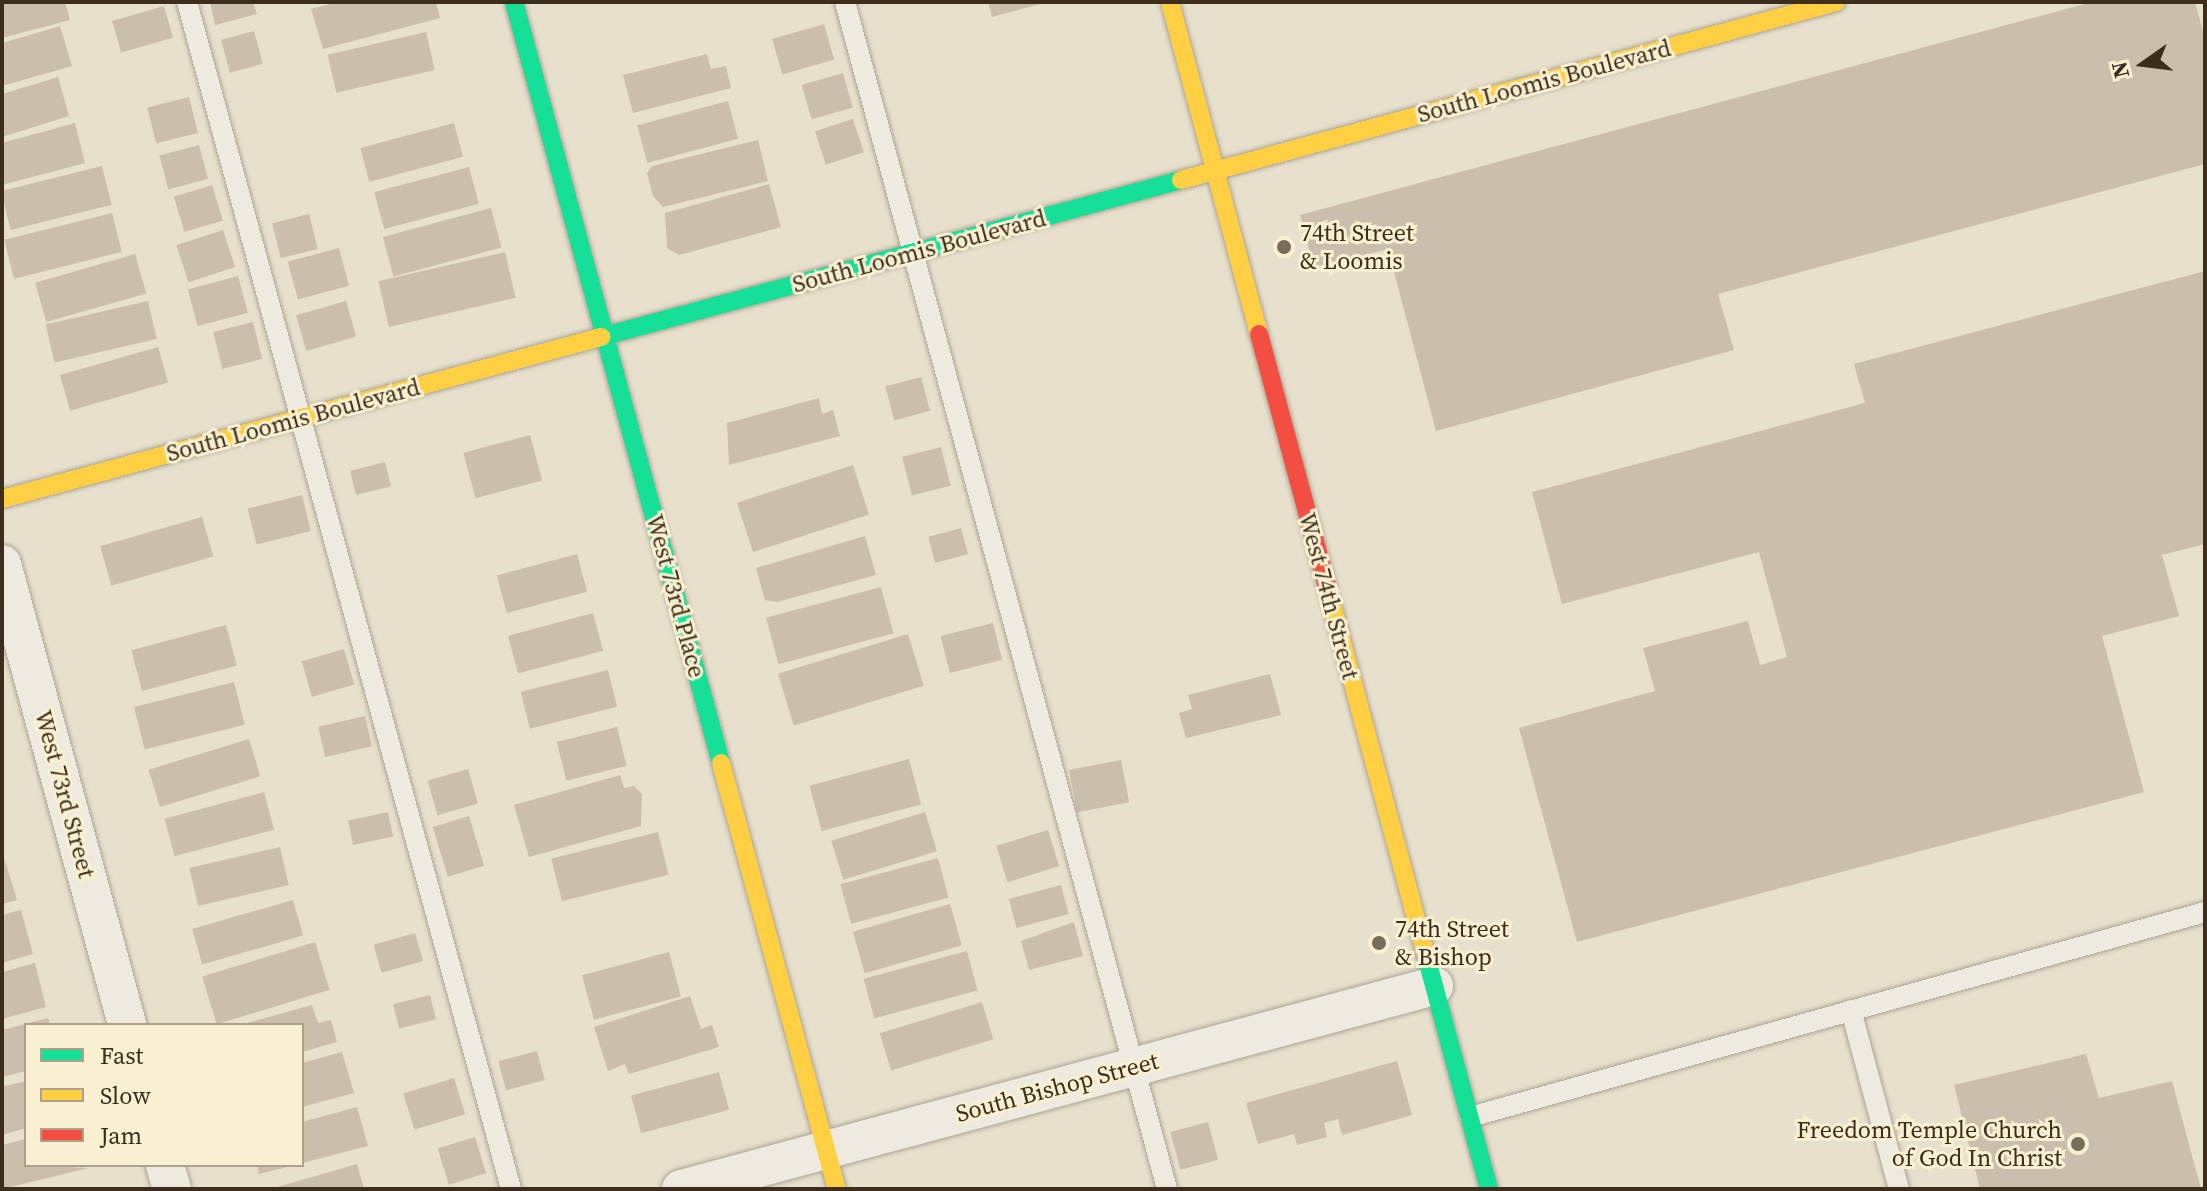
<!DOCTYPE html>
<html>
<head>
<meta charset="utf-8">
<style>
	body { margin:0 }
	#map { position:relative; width:2207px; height:1191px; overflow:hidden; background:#e7e0cc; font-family:"Source Serif 4",serif }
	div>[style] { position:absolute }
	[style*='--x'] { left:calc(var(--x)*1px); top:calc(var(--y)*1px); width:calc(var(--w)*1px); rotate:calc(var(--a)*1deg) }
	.building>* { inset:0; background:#cbbead; transform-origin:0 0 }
	.roads { filter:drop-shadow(0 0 2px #aca495) drop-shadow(0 0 2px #aca495) }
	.lane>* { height:20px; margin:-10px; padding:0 10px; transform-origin:10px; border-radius:10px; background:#eeeadf }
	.street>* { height:38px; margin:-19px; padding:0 19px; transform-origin:19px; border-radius:19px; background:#eeeadf }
	.fast>* { height:18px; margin:-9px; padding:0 9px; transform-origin:9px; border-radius:9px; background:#16e098 }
	.slow>* { height:18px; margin:-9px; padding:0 9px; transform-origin:9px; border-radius:9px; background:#ffcf43 }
	.jam>* { height:18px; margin:-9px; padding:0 9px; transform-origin:9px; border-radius:9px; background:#f24e42 }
	.dots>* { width:22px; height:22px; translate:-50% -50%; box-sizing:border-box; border:4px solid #f9f0d1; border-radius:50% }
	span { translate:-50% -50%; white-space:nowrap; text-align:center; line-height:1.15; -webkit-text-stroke:6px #f9f0d1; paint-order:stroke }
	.street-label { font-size:24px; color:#3c2d1c }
	.poi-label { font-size:24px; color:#3c2d1c }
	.left { translate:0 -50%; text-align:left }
	.right { translate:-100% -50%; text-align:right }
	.frame { position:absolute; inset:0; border:4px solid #3c2d1c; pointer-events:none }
	.legend { position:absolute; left:24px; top:1023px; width:280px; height:144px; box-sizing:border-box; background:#f9f0d1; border:2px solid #ada289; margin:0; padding:10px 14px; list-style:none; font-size:24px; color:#3c2d1c }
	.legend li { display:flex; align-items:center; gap:16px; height:40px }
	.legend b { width:40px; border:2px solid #ada289 }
	.north { position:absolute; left:2103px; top:24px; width:80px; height:80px; -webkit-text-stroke:6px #f9f0d1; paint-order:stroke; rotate:256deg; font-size:22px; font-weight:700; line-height:32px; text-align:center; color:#3c2d1c }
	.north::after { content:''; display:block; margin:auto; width:28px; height:36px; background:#3c2d1c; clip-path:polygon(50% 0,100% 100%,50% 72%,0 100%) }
</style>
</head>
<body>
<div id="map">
	<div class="building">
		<div style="clip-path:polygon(2px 2px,65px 2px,70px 20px,2px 38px)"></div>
		<div style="clip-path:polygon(210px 2px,253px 2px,257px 14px,215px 25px)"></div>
		<div style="clip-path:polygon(338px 2px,436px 2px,440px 18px,323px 49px,311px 9px)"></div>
		<div style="clip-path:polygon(988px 2px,1044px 2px,1044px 3px,992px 17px)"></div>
		<div style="clip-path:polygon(2092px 2px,2195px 2px,2205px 39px,2205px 164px,1718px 294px,1734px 350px,1436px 431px,1388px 249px,1314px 268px,1300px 215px)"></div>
		<div style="left:164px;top:6px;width:33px;height:54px;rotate:74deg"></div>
		<div style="left:824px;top:24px;width:37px;height:54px;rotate:74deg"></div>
		<div style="clip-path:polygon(60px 26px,72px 66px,2px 86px,2px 43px)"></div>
		<div style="left:254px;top:31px;width:34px;height:34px;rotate:75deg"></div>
		<div style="left:426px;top:32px;width:39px;height:101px;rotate:77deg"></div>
		<div style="clip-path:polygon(707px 54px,711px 69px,726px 66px,731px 88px,633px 113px,623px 75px)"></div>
		<div style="left:843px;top:73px;width:36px;height:43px;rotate:74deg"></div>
		<div style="clip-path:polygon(58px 77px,69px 116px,2px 137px,2px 94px)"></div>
		<div style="left:189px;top:97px;width:37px;height:43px;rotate:76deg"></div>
		<div style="left:728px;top:101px;width:39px;height:94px;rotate:75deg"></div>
		<div style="left:853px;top:119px;width:35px;height:40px;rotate:72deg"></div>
		<div style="clip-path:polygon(75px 123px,85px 163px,2px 185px,2px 143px)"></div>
		<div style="left:454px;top:123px;width:35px;height:97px;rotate:75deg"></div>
		<div style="clip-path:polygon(758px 140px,768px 181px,663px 207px,653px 196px,647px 173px,652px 166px)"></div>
		<div style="left:199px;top:145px;width:35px;height:41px;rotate:75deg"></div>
		<div style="left:102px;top:166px;width:40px;height:104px;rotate:76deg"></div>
		<div style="left:469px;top:167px;width:38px;height:98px;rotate:75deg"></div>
		<div style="clip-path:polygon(769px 184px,781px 227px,679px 255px,667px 248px,665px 213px)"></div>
		<div style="left:212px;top:185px;width:37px;height:40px;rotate:73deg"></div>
		<div style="left:491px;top:208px;width:41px;height:112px;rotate:75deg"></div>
		<div style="left:112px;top:213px;width:40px;height:111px;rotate:76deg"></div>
		<div style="left:309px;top:214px;width:36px;height:38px;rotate:76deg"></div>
		<div style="left:223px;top:230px;width:39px;height:49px;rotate:72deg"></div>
		<div style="left:339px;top:248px;width:39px;height:53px;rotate:75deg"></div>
		<div style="left:505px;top:252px;width:47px;height:130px;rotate:77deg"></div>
		<div style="left:135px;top:254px;width:41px;height:104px;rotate:74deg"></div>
		<div style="clip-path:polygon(2205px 271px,2205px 544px,2162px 555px,2179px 616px,2102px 636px,2144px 792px,1577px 942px,1519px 728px,1655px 691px,1643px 648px,1748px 621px,1760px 665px,1787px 657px,1759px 552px,1562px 604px,1532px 492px,1865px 403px,1854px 364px)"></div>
		<div style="left:238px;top:276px;width:38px;height:52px;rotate:75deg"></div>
		<div style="left:148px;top:301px;width:39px;height:105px;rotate:77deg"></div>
		<div style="left:346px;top:301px;width:37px;height:52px;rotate:74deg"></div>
		<div style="left:253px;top:322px;width:38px;height:41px;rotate:76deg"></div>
		<div style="left:158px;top:347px;width:37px;height:102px;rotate:74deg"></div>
		<div style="left:921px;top:377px;width:35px;height:37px;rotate:75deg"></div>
		<div style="clip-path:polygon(819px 398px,822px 414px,833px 410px,840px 436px,729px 465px,727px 423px)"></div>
		<div style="left:530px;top:435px;width:47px;height:69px;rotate:75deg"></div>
		<div style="left:941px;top:447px;width:40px;height:40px;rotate:76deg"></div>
		<div style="left:385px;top:462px;width:25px;height:36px;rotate:76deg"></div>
		<div style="left:853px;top:465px;width:52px;height:122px;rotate:72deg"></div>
		<div style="left:302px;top:495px;width:37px;height:56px;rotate:76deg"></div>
		<div style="left:202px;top:517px;width:41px;height:106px;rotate:74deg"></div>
		<div style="left:961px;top:528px;width:27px;height:34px;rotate:75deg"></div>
		<div style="clip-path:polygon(865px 536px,876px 575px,777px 602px,765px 600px,756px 568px)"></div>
		<div style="left:577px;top:554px;width:39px;height:83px;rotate:75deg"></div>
		<div style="left:881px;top:587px;width:48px;height:119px;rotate:75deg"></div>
		<div style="left:593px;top:613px;width:39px;height:88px;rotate:75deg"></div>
		<div style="left:993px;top:623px;width:38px;height:54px;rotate:76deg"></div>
		<div style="left:226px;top:625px;width:42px;height:98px;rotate:75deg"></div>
		<div style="left:908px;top:634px;width:54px;height:136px;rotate:73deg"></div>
		<div style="left:344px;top:649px;width:37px;height:44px;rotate:74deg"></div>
		<div style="left:608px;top:670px;width:38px;height:90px;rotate:76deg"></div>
		<div style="clip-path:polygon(1270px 674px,1281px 715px,1186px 738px,1179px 713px,1192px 709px,1188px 695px)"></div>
		<div style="left:234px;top:682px;width:44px;height:103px;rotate:76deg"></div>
		<div style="left:365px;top:716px;width:31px;height:48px;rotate:77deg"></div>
		<div style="left:617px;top:727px;width:40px;height:62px;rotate:76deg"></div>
		<div style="left:249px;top:739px;width:39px;height:105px;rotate:73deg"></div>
		<div style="left:909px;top:759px;width:47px;height:103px;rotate:75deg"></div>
		<div style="left:1121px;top:760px;width:43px;height:53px;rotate:79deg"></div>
		<div style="left:468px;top:769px;width:36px;height:42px;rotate:74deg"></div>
		<div style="clip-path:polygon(620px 775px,624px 788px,634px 786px,642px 794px,641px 826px,529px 857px,514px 805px)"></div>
		<div style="left:264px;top:792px;width:39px;height:103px;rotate:75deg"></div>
		<div style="left:388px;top:812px;width:25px;height:41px;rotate:78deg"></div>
		<div style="left:925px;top:812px;width:41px;height:98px;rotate:73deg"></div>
		<div style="left:469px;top:816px;width:52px;height:38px;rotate:73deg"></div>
		<div style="left:1048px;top:830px;width:38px;height:54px;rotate:73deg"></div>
		<div style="left:658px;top:832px;width:44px;height:110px;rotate:76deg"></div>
		<div style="left:280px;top:847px;width:39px;height:93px;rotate:77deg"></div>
		<div style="clip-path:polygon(2px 851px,17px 900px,2px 904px)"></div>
		<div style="left:938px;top:858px;width:41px;height:101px;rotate:75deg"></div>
		<div style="left:1061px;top:885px;width:30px;height:54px;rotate:75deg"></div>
		<div style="left:293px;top:900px;width:37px;height:105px;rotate:74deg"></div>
		<div style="left:950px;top:904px;width:43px;height:101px;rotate:74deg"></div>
		<div style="clip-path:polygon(21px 910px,33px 954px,2px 963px,2px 915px)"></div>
		<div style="clip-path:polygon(1074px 922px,1083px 956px,1029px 970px,1021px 941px)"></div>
		<div style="left:415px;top:933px;width:29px;height:43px;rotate:74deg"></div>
		<div style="left:315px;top:942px;width:50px;height:118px;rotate:73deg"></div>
		<div style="left:967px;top:951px;width:41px;height:107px;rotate:75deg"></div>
		<div style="left:669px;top:952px;width:46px;height:90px;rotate:75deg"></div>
		<div style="clip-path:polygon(35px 963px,46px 1007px,2px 1019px,2px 972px)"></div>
		<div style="left:430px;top:995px;width:25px;height:38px;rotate:76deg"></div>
		<div style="clip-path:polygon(690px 996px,701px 1029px,712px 1025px,719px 1047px,629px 1074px,625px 1064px,608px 1071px,594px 1027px)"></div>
		<div style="left:982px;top:1002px;width:39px;height:107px;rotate:73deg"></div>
		<div style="clip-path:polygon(312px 1005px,318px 1023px,331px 1020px,337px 1042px,302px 1052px,302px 1025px,240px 1025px)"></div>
		<div style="clip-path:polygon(48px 1018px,50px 1025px,26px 1025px,26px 1071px,2px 1077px,2px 1030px)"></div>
		<div style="left:537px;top:1051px;width:30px;height:40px;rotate:75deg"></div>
		<div style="clip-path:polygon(342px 1052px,354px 1093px,302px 1107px,302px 1063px)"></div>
		<div style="clip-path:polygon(2086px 1054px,2099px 1098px,2172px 1081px,2201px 1189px,1980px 1189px,1954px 1085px)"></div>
		<div style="clip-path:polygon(1397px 1061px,1412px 1115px,1342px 1135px,1338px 1119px,1324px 1123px,1327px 1137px,1297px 1145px,1294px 1134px,1258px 1144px,1246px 1103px)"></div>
		<div style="left:719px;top:1072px;width:39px;height:91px;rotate:75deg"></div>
		<div style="left:454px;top:1078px;width:38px;height:53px;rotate:73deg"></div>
		<div style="clip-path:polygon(26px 1081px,26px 1128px,2px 1135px,2px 1087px)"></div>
		<div style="clip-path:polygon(357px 1107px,368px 1146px,302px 1163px,302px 1122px)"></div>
		<div style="left:1208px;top:1122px;width:39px;height:39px;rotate:75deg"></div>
		<div style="left:475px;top:1137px;width:38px;height:39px;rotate:73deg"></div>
		<div style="clip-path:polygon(26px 1139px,26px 1165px,89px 1168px,2px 1189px,2px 1145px)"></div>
		<div style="clip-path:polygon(357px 1164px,364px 1189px,274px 1189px,274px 1188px)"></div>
		<div style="clip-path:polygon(257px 1165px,291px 1165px,291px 1166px,259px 1174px)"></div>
	</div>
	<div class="roads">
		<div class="lane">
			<div style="--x:187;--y:2;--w:1230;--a:74.73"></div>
			<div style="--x:845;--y:2;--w:1230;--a:74.82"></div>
			<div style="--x:1851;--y:1010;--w:185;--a:75"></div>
			<div style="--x:1470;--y:1117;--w:763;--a:-15.58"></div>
		</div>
		<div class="street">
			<div style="--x:2;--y:564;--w:478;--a:74.8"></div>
			<div style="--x:165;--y:1165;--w:25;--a:74"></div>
			<div style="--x:681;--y:1189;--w:780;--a:-15.09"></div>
		</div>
		<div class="fast">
			<div style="--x:514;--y:2;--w:789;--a:74.78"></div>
			<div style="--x:601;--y:337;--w:601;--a:-15.15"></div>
			<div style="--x:1426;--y:956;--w:241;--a:74.9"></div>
		</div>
		<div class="slow">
			<div style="--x:1170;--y:2;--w:344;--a:75"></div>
			<div style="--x:1181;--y:180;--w:679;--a:-15.2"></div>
			<div style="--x:2;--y:499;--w:621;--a:-15.13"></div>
			<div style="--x:1328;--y:590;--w:379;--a:75"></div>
			<div style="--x:721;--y:763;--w:442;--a:74.8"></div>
		</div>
		<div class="jam">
			<div style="--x:1259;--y:334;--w:265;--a:74.9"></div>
		</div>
	</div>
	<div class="dots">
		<div style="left:1284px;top:247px;background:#786c5a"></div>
		<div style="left:1379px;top:943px;background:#786c5a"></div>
		<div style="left:2078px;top:1144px;background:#786c5a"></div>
	</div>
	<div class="street-label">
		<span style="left:1544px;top:81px;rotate:-15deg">South Loomis Boulevard</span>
		<span style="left:919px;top:251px;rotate:-15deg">South Loomis Boulevard</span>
		<span style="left:293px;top:420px;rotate:-15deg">South Loomis Boulevard</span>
		<span style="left:676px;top:596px;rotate:75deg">West 73rd Place</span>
		<span style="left:1329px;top:596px;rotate:75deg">West 74th Street</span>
		<span style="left:65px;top:794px;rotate:75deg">West 73rd Street</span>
		<span style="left:1057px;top:1087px;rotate:-15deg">South Bishop Street</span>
	</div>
	<div class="poi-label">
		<span class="left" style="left:1300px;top:247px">74th Street<br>&amp; Loomis</span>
		<span class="left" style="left:1395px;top:943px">74th Street<br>&amp; Bishop</span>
		<span class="right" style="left:2062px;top:1144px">Freedom Temple Church<br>of God In Christ</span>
	</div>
	<div class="frame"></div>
	<ul class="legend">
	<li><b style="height:10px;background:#16e098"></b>Fast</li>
	<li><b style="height:10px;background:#ffcf43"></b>Slow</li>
	<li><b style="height:10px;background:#f24e42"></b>Jam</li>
	</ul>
	<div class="north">N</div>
</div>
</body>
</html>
